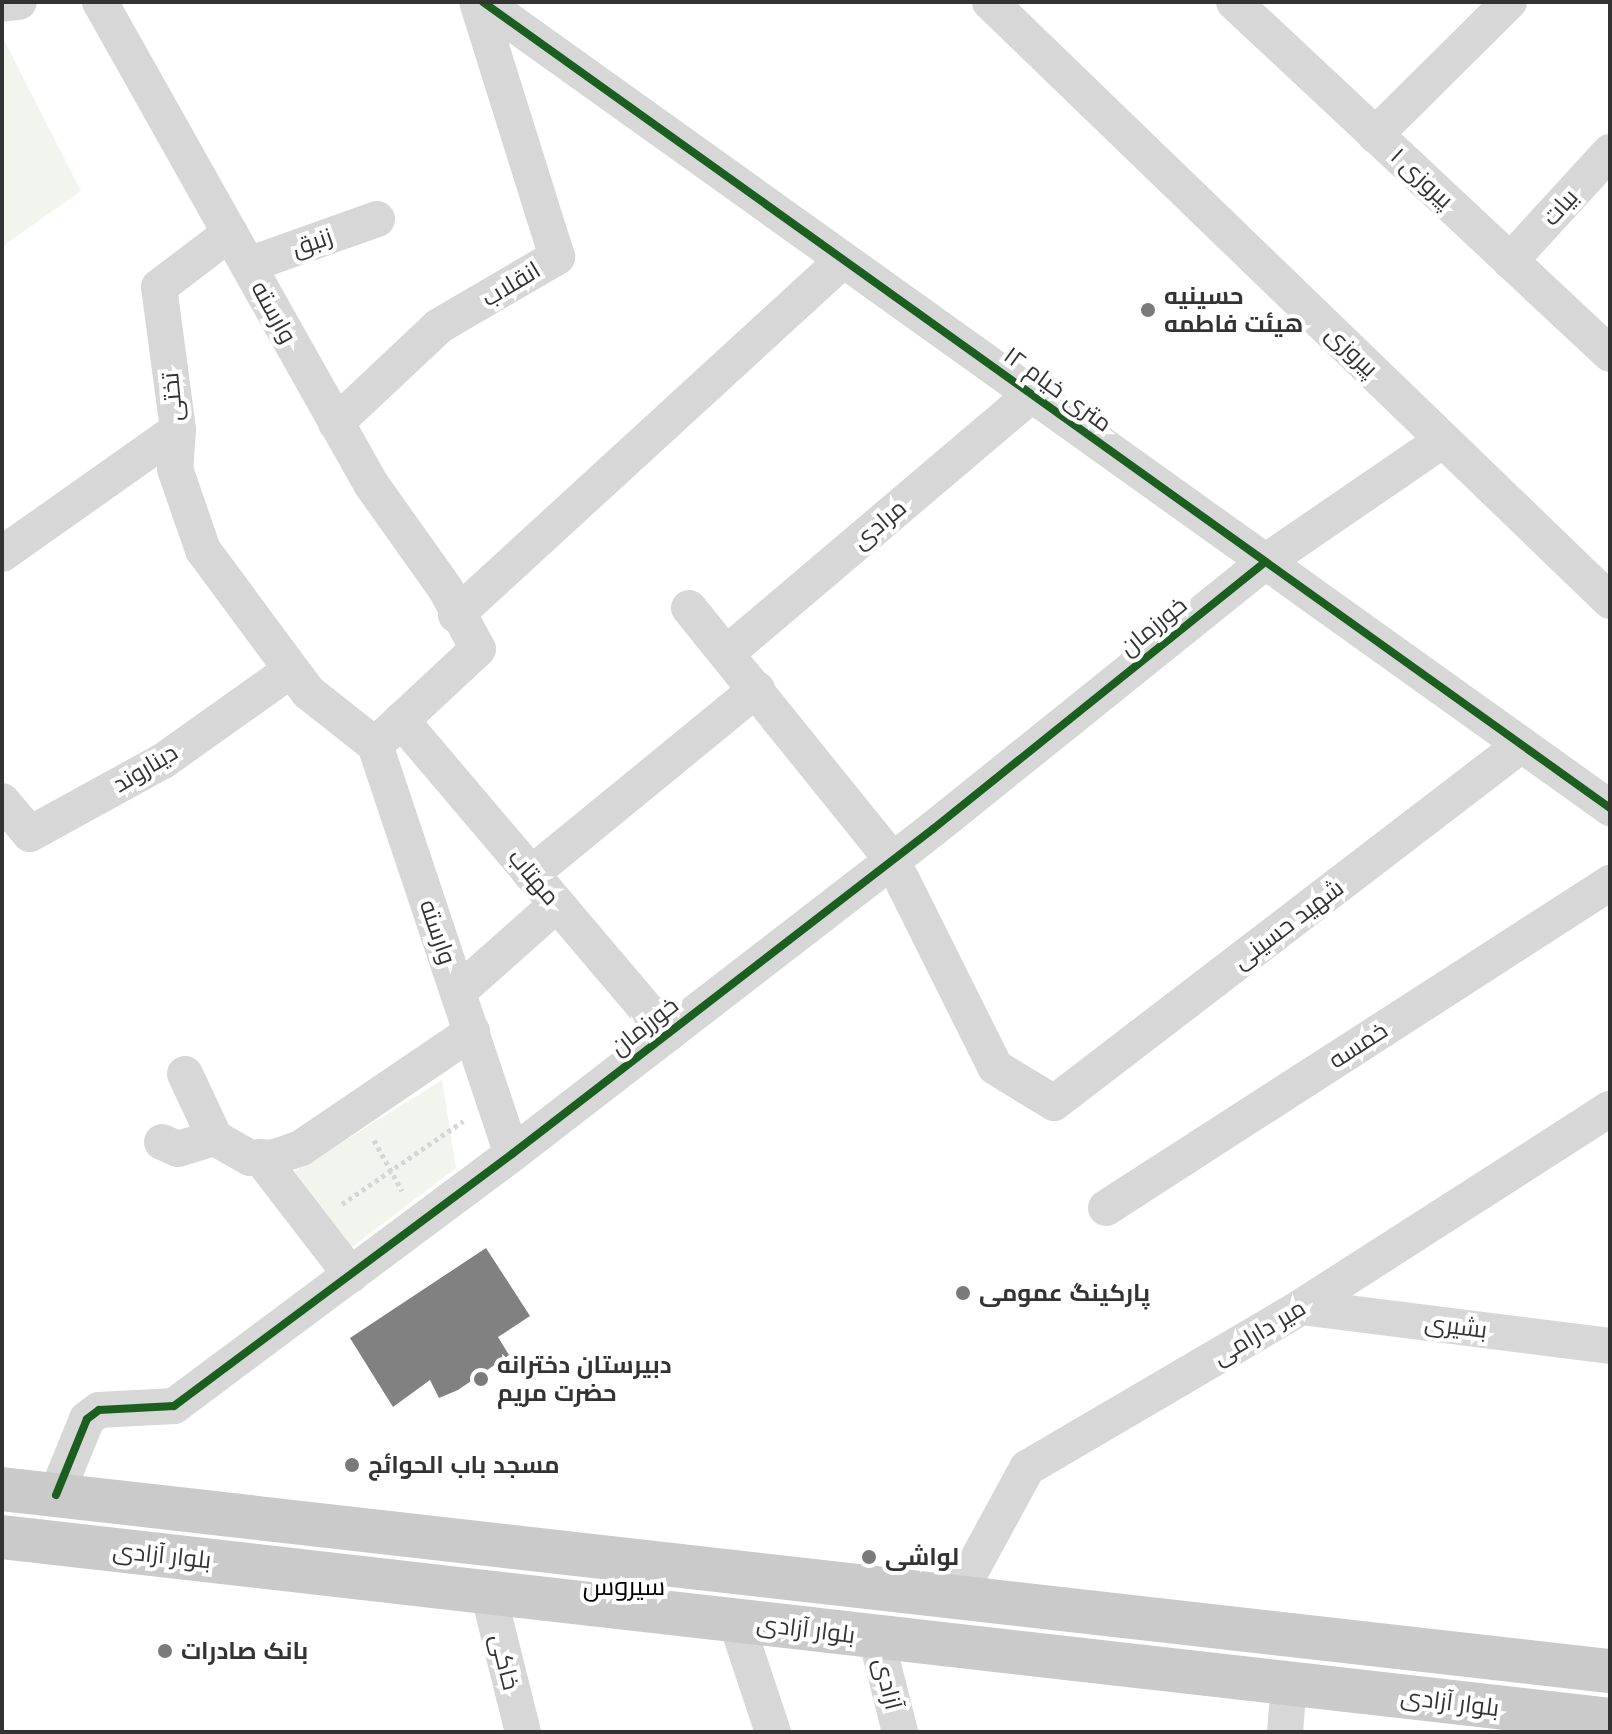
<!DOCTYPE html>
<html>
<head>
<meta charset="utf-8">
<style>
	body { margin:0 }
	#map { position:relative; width:1612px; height:1734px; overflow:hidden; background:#fff; font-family:Montserrat,Cairo,sans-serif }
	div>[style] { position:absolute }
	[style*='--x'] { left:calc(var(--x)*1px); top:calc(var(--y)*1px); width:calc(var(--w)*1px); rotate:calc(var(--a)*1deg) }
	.green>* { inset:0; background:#f1f5ed }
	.building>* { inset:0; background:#818181 }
	.path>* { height:5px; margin-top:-2.5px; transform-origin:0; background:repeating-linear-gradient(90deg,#d6d6d6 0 4px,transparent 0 8px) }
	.minor>* { height:36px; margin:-18px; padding:0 18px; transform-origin:18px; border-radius:18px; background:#d7d7d7 }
	.major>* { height:44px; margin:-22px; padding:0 22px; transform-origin:22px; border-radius:22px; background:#cacaca }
	.cycleway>* { height:8px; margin:-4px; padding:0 4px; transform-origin:4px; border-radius:4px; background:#1b5e20 }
	.dots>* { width:22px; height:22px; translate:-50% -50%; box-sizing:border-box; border:4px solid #fff; border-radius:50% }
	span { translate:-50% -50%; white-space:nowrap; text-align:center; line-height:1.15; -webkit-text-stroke:8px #fff; paint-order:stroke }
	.street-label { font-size:24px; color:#333 }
	.poi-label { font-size:24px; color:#333; font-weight:700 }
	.left { translate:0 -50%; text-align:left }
	.neighbourhood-label { font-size:26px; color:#000 }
	.frame { position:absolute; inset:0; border:4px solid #333; pointer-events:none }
</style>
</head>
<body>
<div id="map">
	<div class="green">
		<div style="clip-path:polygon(3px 38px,81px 191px,2px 247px,2px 39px)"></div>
		<div style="clip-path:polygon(442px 1080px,456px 1168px,343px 1254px,286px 1177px)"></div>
	</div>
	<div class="building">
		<div style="clip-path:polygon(486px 1248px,530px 1316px,498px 1337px,509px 1355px,458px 1390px,439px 1398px,430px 1380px,393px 1407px,350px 1338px)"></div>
	</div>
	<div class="path">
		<div style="--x:374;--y:1140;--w:58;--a:61.2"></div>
		<div style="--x:342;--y:1204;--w:147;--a:-34.4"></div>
	</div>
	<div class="minor">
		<div style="--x:100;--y:2;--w:553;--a:60.65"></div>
		<div style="--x:371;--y:484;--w:128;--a:54.6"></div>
		<div style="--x:445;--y:588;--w:69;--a:61.6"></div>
		<div style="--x:478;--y:649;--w:141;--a:137"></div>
		<div style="--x:483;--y:2;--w:1386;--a:35.57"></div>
		<div style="--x:990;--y:2;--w:862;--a:44.01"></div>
		<div style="--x:1234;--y:2;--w:515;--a:43.11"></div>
		<div style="--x:2;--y:4;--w:17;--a:-7"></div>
		<div style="--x:1375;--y:135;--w:189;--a:-44.8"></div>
		<div style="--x:230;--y:233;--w:89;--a:142.7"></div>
		<div style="--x:159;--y:287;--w:144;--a:82.4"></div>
		<div style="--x:178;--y:430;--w:39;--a:94"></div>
		<div style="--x:175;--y:469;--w:86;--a:70.9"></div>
		<div style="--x:203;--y:550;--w:177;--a:53.5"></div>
		<div style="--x:308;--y:692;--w:85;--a:38.3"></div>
		<div style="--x:1510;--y:261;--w:148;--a:-47.5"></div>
		<div style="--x:248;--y:265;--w:137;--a:-19.6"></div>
		<div style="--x:336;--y:423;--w:141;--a:-43.3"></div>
		<div style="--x:439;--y:326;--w:137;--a:-30.3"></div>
		<div style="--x:557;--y:257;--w:267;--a:-107.4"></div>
		<div style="--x:2;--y:554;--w:215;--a:-35.2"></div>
		<div style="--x:689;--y:608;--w:324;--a:51.1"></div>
		<div style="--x:892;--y:860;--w:231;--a:63.5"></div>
		<div style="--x:995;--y:1067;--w:69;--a:31.4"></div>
		<div style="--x:1054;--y:1103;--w:588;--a:-37.47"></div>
		<div style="--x:456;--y:615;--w:525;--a:-42.53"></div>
		<div style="--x:727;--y:653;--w:399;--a:-40.3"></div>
		<div style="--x:401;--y:720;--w:412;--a:49.7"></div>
		<div style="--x:375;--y:745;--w:431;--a:71.5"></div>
		<div style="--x:2;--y:801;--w:43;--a:49.7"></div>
		<div style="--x:30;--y:834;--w:152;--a:-28.8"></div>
		<div style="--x:163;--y:761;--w:157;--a:-35.4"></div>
		<div style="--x:531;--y:874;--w:292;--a:-39.3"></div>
		<div style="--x:458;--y:992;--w:132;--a:-41.6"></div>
		<div style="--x:185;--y:1074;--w:71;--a:64.9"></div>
		<div style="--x:215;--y:1138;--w:40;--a:29.7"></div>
		<div style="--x:250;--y:1158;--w:25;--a:-2"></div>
		<div style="--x:275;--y:1157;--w:28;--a:-19"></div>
		<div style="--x:301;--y:1148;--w:207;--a:-34.2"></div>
		<div style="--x:162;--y:1142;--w:17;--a:24"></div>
		<div style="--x:178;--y:1149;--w:39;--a:-17"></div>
		<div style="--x:260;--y:1157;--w:149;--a:52.4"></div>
		<div style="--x:1106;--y:1208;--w:600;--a:-32.82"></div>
		<div style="--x:1301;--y:1307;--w:311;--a:7.2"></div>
		<div style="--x:56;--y:1495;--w:82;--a:-67.8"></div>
		<div style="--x:87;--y:1419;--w:15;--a:-37"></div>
		<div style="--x:99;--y:1410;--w:75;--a:-3.1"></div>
		<div style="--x:174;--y:1406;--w:422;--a:-36.7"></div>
		<div style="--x:512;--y:1154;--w:532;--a:-37.67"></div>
		<div style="--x:933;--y:829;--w:426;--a:-38.8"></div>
		<div style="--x:1265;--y:562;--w:216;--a:-34.4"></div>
		<div style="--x:488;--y:1592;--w:144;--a:76"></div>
		<div style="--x:957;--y:1597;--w:147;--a:-61.5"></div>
		<div style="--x:1027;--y:1468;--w:318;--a:-30.4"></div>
		<div style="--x:1301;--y:1307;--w:367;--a:-32.7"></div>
		<div style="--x:736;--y:1621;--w:117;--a:71.6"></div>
		<div style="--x:876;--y:1637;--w:98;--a:75.8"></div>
		<div style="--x:1285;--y:1732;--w:49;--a:-85.3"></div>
	</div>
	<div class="major">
		<div style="--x:2;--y:1489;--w:1618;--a:6.46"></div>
		<div style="--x:2;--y:1537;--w:1618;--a:6.49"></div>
	</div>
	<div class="cycleway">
		<div style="--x:483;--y:2;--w:1386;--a:35.57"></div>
		<div style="--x:56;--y:1495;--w:82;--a:-67.8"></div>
		<div style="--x:87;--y:1419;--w:15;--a:-37"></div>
		<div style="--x:99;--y:1410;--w:75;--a:-3.1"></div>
		<div style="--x:174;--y:1406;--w:422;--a:-36.7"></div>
		<div style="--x:512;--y:1154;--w:532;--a:-37.67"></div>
		<div style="--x:933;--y:829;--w:426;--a:-38.8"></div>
	</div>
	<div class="dots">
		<div style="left:1148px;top:310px;background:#7a7a7a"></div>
		<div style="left:963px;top:1293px;background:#7a7a7a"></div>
		<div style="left:481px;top:1379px;background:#7a7a7a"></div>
		<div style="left:352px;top:1465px;background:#7a7a7a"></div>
		<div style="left:869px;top:1557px;background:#7a7a7a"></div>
		<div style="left:165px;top:1651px;background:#7a7a7a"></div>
	</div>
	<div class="street-label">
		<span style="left:1422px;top:178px;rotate:43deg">پیروزی ۱</span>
		<span style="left:1560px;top:207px;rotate:-48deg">بیات</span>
		<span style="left:312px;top:242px;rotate:-19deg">زنبق</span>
		<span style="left:511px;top:284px;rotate:-31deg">انقلاب</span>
		<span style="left:274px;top:312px;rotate:61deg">وارسته</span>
		<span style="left:1352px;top:351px;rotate:44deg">پیروزی</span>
		<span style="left:1058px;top:389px;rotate:36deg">۱۲ متری خیام</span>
		<span style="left:172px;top:397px;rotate:-95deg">تختی</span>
		<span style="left:879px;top:524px;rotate:-40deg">مرادی</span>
		<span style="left:1153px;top:626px;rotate:-39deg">خورزمان</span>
		<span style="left:145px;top:768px;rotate:-31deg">دیناروند</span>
		<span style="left:534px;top:877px;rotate:50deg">مهتاب</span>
		<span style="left:1288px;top:924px;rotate:-37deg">شهید حسینی</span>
		<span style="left:438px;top:932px;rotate:71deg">وارسته</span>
		<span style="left:644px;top:1026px;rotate:-38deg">خورزمان</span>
		<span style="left:1358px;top:1045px;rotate:-33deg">خمسه</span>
		<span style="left:1456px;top:1326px;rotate:7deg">بشیری</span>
		<span style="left:1259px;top:1332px;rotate:-31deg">میر دارامی</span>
		<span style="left:162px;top:1555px;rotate:6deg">بلوار آزادی</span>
		<span style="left:806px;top:1629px;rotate:7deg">بلوار آزادی</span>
		<span style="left:505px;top:1662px;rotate:76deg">خاکی</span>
		<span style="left:888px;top:1684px;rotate:76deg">آزادی</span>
		<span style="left:1450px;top:1702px;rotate:7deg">بلوار آزادی</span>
	</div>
	<div class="poi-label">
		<span class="left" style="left:1164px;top:310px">حسینیه<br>هیئت فاطمه</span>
		<span class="left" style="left:979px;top:1293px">پارکینگ عمومی</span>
		<span class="left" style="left:497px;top:1379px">دبیرستان دخترانه<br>حضرت مریم</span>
		<span class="left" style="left:368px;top:1465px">مسجد باب الحوائج</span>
		<span class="left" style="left:885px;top:1557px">لواشی</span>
		<span class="left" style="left:181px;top:1651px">بانک صادرات</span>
	</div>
	<div class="neighbourhood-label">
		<span style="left:624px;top:1587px">سیروس</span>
	</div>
	<div class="frame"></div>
</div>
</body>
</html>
